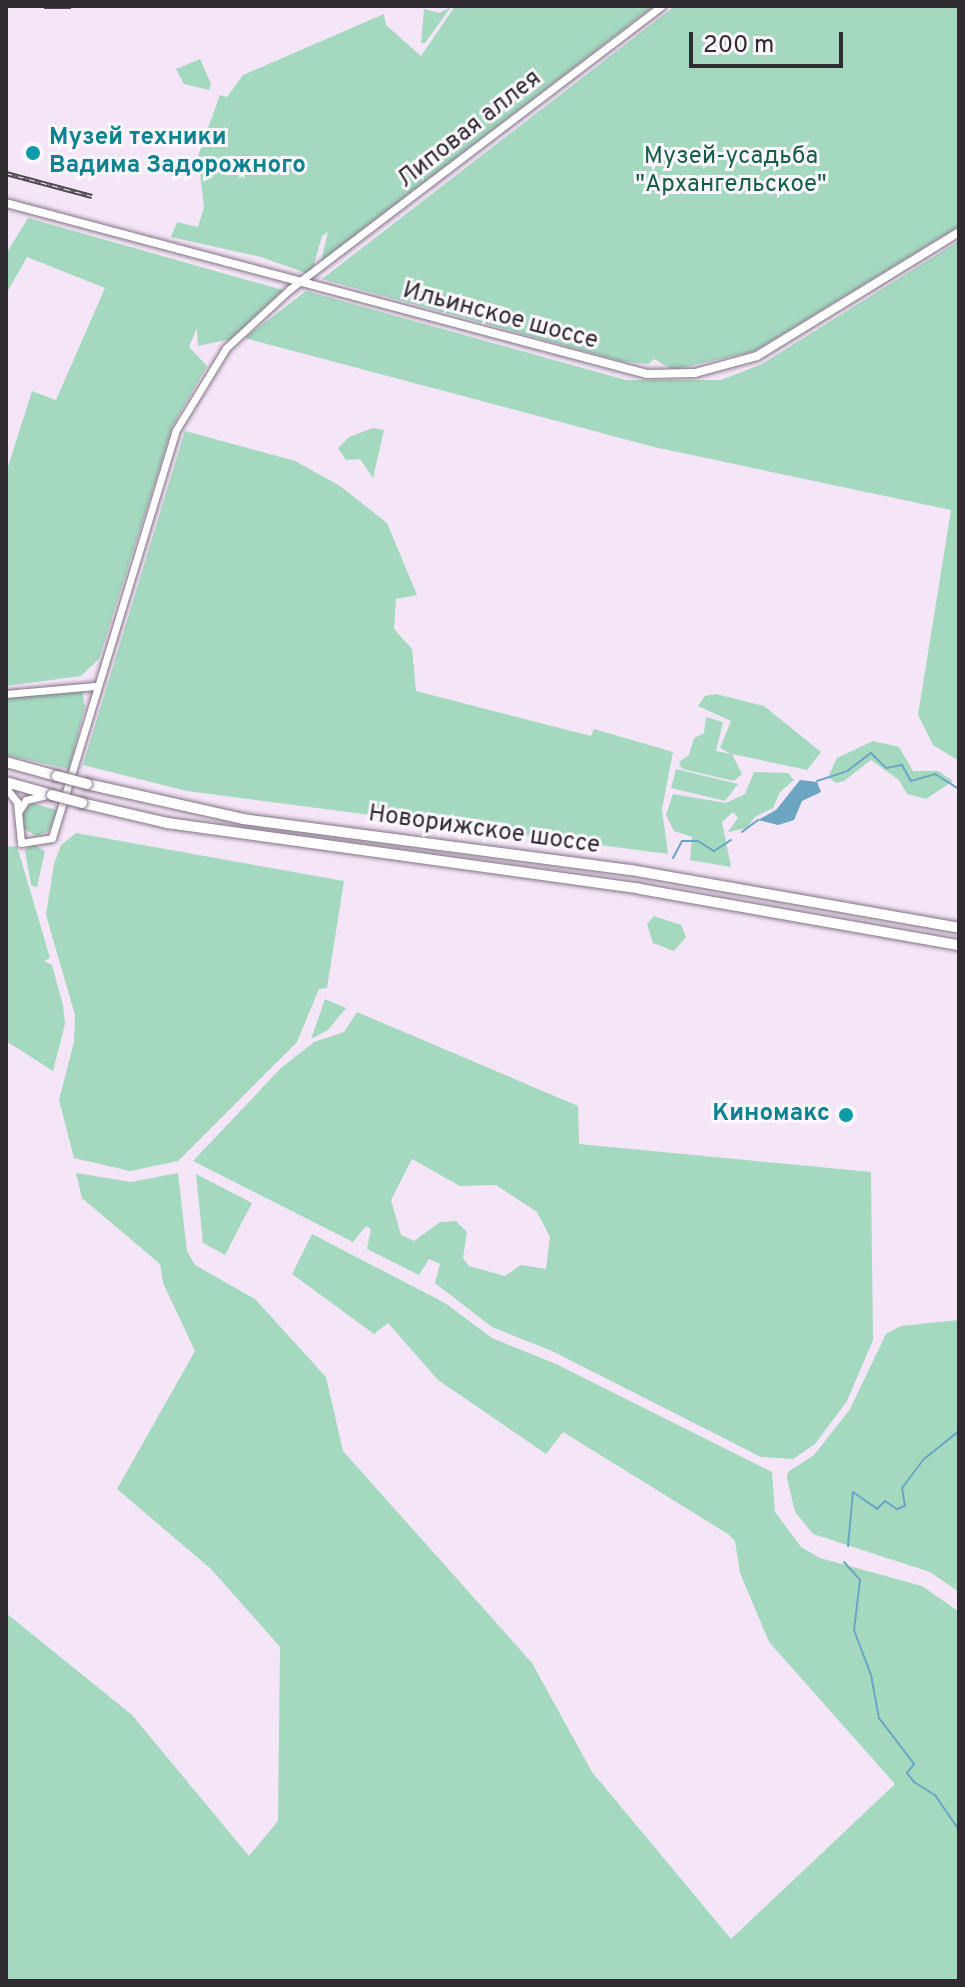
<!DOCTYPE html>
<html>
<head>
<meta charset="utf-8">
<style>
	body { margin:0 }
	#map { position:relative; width:965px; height:1987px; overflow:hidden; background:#f4e6f7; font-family:Overpass,sans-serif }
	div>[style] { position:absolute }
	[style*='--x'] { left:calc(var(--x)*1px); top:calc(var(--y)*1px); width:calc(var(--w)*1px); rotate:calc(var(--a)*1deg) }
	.green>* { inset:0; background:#a4d9c0 }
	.water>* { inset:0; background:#6ca5c1 }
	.stream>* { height:2px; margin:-1px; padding:0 1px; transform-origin:1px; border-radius:1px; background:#6ca5c1 }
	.roads { filter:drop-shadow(0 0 2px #817484) drop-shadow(0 0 2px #817484) }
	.tertiary>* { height:7px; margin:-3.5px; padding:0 3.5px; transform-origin:3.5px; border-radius:3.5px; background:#fff }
	.secondary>* { height:8px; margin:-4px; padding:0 4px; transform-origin:4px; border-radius:4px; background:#fff }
	.motorway>* { height:10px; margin:-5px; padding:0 5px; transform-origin:5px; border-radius:5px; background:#fff }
	.rail>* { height:5px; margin-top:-2.5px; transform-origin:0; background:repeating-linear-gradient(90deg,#fcf6fd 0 6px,#514a52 0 12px); box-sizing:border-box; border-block:2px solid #514a52 }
	.bridges { filter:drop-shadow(0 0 2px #817484) drop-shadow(0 0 2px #817484) }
	.motorway-bridge>* { height:10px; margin:-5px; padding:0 5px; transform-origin:5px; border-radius:5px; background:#fff }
	.dots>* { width:22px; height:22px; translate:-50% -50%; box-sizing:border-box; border:4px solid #fcf6fd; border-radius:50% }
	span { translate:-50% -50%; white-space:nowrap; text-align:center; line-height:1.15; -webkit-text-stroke:6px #fcf6fd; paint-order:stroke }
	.street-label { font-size:24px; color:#302b31 }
	.culture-label { font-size:24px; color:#0d838f; font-weight:700 }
	.left { translate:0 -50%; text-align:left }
	.right { translate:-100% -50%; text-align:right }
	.park-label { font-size:24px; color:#165e45 }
	.frame { position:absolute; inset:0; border:8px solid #302b31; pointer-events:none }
	.scale { position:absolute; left:689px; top:32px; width:154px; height:36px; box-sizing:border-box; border:4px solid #302b31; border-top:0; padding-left:10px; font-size:24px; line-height:28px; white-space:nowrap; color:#302b31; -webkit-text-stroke:6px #fcf6fd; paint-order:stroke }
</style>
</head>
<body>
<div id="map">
	<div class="green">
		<div style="clip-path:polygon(455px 6px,654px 6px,321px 261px,328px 232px,322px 236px,311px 275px,261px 257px,171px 237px,177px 222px,198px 227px,204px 207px,198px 156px,220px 95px,227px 97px,243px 75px,384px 14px,386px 25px,421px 56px)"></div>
		<div style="clip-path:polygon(675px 6px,959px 6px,959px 226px,755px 351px,673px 370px,654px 359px,648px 364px,621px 361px,322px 279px)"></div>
		<div style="clip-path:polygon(451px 7px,425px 43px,421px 43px,424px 9px,439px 13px)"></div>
		<div style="clip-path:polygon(200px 59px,211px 84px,209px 90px,184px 84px,176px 69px)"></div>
		<div style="clip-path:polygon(28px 218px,283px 290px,231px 339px,198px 346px,197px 328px,189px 347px,207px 366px,173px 425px,99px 659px,81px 676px,6px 686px,6px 473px,32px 391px,56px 400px,105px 288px,27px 257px,6px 294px,6px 254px)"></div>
		<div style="clip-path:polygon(959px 241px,959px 761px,933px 745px,918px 715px,951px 510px,654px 447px,245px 338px,306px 291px,626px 380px,721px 380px,762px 364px)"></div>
		<div style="clip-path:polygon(373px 428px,384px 430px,373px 478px,360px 459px,346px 460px,338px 448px,349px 437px)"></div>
		<div style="clip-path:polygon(185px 431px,295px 461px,340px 486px,387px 523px,417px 595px,396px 599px,394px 629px,412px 649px,416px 691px,591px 736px,594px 729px,673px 752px,662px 809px,668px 854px,187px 791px,83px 765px)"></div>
		<div style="clip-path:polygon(82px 691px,85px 707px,69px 769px,6px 755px,6px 698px)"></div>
		<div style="clip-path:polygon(716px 694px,764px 706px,821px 752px,807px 770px,732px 754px,742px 774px,734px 781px,682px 769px,679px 762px,689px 755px,694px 738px,704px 733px,706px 717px,723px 722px,716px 751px,731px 754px,720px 748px,731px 721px,698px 706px,705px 696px)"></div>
		<div style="clip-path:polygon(873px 741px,899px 747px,913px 771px,938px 771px,953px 781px,926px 799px,907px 794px,899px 780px,871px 760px,844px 781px,836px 783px,828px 777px,837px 758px)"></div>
		<div style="clip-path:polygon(676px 769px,738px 784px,725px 801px,671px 788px)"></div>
		<div style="clip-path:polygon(754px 772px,788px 773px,794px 780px,780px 792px,773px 808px,755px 817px,747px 828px,728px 832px,738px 818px,733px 812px,722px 822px,731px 867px,690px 860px,692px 837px,674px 831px,666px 815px,673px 794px,726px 803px,745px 794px)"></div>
		<div style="clip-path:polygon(32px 803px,57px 810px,49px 831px,37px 836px,24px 829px,23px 812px)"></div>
		<div style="clip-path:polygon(76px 833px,344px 881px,327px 988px,319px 989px,297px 1042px,178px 1161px,130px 1171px,74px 1158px,59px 1100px,74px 1042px,75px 1015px,46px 915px,54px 864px,61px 845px)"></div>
		<div style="clip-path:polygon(32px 844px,45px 851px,37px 887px,31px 885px,25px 851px)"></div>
		<div style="clip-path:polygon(17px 846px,50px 958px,44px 961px,52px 965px,63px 1005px,65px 1024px,53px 1071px,6px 1041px,6px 847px)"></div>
		<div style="clip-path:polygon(654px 916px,681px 925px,686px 937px,674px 951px,653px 943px,647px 924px)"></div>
		<div style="clip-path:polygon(325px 999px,346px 1008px,328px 1030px,311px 1039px)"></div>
		<div style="clip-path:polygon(evenodd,357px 1012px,578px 1106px,579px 1144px,871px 1172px,873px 1340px,847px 1401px,815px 1444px,793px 1459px,761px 1457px,552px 1351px,492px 1327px,435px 1283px,440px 1264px,429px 1259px,419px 1275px,367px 1249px,371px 1229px,366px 1226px,353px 1242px,193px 1161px,281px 1068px,314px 1042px,344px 1032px,357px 1012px,412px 1159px,460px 1186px,496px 1185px,537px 1212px,550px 1237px,546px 1269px,521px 1265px,505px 1276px,469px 1266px,463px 1258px,467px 1232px,456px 1221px,440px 1222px,414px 1241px,401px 1235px,391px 1200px,412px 1159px)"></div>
		<div style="clip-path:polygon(76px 1173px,131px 1182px,178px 1173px,187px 1251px,195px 1265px,255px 1299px,326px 1377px,343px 1451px,532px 1663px,592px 1772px,731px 1939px,895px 1784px,769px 1642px,740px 1573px,735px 1541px,728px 1534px,563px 1432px,546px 1454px,438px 1380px,388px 1323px,374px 1334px,292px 1274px,312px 1234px,445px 1303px,492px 1338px,556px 1364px,772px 1472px,775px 1512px,801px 1547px,820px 1558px,922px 1586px,958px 1611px,959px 1981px,6px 1981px,6px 1613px,132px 1715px,249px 1856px,278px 1821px,280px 1647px,211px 1569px,117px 1489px,195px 1351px,163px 1283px,160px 1264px,82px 1198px)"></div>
		<div style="clip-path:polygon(196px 1174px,252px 1203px,225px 1255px,203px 1243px)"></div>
		<div style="clip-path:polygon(959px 1320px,959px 1592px,930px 1572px,813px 1534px,795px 1512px,787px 1478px,788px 1472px,814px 1455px,850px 1409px,886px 1334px,901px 1326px)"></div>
	</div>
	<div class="water">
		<div style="clip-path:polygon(800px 780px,817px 782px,821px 792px,802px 801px,794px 820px,778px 825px,758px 820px,776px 810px)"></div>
	</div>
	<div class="stream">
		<div style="--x:817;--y:781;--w:32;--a:-18"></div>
		<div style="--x:847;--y:771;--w:30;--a:-37"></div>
		<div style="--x:871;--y:753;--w:21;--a:45"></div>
		<div style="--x:886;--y:768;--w:16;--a:-11"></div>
		<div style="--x:902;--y:765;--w:18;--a:61"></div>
		<div style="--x:911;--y:781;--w:25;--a:-16"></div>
		<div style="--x:935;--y:774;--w:28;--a:32"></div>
		<div style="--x:742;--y:832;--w:20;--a:-37"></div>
		<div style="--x:673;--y:858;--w:19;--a:-62"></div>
		<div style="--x:682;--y:841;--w:16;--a:0"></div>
		<div style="--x:698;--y:841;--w:19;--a:32"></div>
		<div style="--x:714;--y:851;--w:20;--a:-33"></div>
		<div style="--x:848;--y:1546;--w:54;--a:-84.7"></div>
		<div style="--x:853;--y:1492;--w:29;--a:35"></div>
		<div style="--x:877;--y:1509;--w:11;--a:-45"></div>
		<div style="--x:885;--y:1501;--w:14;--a:34"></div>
		<div style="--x:897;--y:1509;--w:9;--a:-21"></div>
		<div style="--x:905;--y:1506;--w:18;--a:-99"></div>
		<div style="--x:902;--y:1488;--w:36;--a:-53"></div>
		<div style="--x:924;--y:1459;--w:45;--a:-38.7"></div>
		<div style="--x:844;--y:1562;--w:24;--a:48"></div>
		<div style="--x:860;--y:1580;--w:50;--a:96.8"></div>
		<div style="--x:854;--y:1630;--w:48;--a:69.3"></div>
		<div style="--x:871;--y:1675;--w:44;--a:79.5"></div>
		<div style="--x:879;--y:1718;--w:58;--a:52.7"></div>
		<div style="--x:914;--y:1764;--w:11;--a:128"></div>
		<div style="--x:907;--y:1773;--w:11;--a:52"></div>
		<div style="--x:914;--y:1782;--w:25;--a:32"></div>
		<div style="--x:935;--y:1795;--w:42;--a:55.6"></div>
	</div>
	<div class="roads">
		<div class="tertiary">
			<div style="--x:6;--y:694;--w:89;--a:-5.1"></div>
			<div style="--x:6;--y:788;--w:18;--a:52"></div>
			<div style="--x:17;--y:802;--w:41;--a:84.4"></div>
			<div style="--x:21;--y:843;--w:31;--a:-9"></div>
			<div style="--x:52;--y:838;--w:426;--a:-73.1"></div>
			<div style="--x:176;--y:430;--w:96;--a:-58.6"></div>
			<div style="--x:226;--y:348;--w:87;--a:-42.7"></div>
			<div style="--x:290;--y:289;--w:467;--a:-37.3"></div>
			<div style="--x:19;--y:811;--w:13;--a:-58"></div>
			<div style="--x:26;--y:800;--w:18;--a:-13"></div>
		</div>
		<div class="secondary">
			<div style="--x:6;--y:203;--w:663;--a:14.94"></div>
			<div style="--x:647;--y:374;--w:48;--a:-1.2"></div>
			<div style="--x:695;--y:373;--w:64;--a:-15.3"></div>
			<div style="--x:757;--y:356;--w:237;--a:-31.5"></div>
		</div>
		<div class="motorway">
			<div style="--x:6;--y:762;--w:53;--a:15.4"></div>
			<div style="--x:6;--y:782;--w:48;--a:15.8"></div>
			<div style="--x:87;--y:784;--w:160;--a:12.6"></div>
			<div style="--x:243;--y:819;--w:391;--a:7.5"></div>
			<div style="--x:631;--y:870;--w:333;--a:10"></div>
			<div style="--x:82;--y:803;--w:87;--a:13.2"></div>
			<div style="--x:167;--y:823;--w:478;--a:7.9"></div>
			<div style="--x:640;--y:889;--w:324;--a:10"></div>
		</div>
	</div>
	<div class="rail">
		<div style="--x:44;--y:6;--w:27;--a:0"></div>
		<div style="--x:6;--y:173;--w:89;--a:15"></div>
	</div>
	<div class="bridges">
		<div class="motorway-bridge">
			<div style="--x:57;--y:776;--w:31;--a:15"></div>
			<div style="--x:52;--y:795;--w:31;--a:15"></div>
		</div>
	</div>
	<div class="dots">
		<div style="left:33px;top:153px;background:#0f9aa8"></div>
		<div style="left:846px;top:1115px;background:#0f9aa8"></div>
	</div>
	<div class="street-label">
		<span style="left:470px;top:130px;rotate:-38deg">Липовая аллея</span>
		<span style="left:500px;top:317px;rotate:15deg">Ильинское шоссе</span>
		<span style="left:484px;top:831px;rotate:8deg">Новорижское шоссе</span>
	</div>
	<div class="culture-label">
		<span class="left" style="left:49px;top:153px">Музей техники<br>Вадима Задорожного</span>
		<span class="right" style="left:830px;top:1115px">Киномакс</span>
	</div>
	<div class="park-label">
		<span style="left:731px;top:172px">Музей-усадьба<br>"Архангельское"</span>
	</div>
	<div class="frame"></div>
	<div class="scale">200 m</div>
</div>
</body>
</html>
